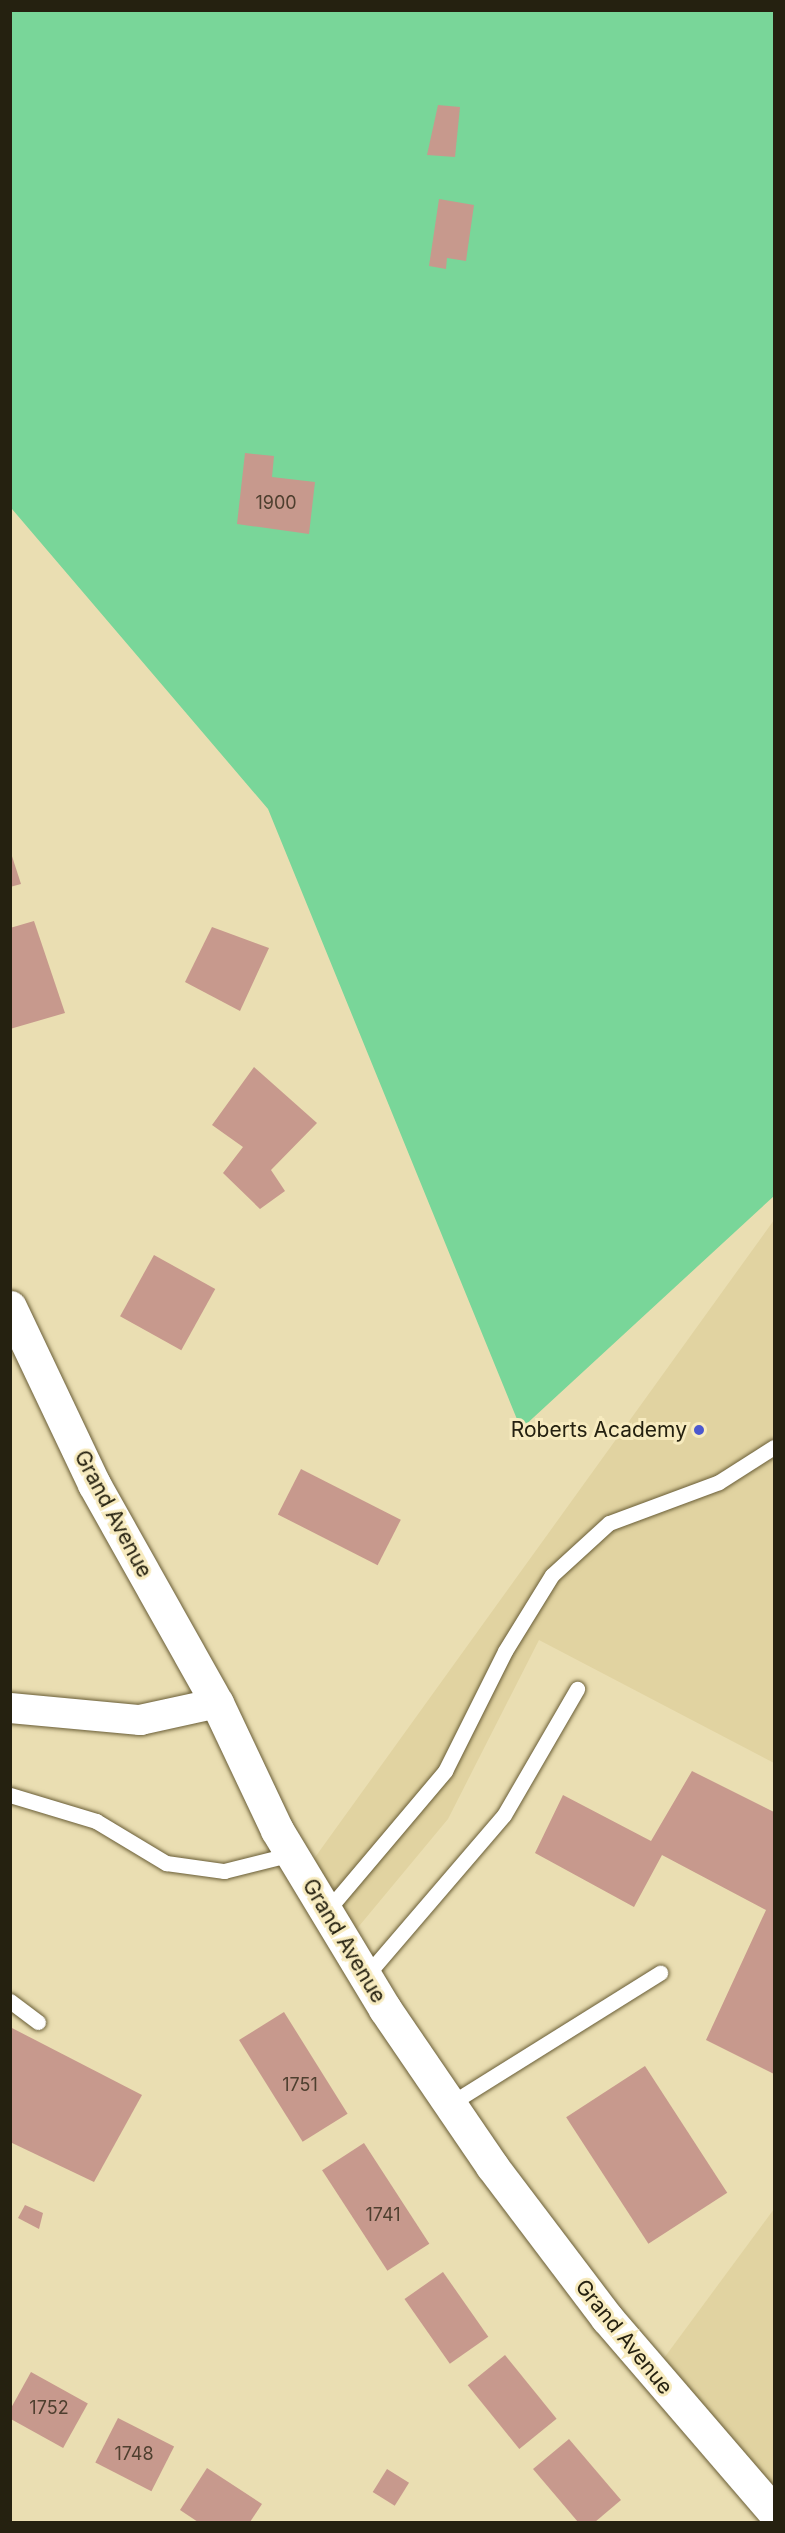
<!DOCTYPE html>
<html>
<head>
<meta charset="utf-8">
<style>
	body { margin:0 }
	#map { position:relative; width:785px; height:2533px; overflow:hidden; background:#eadeb2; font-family:Inter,sans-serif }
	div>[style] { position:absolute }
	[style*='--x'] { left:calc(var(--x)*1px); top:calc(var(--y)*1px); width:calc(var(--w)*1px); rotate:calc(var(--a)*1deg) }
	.built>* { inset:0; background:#e1d3a1 }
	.green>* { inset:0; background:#79d699 }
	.building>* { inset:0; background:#c7998d; transform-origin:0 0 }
	.roads { filter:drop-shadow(0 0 2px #695d36) drop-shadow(0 0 2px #695d36) }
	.lane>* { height:15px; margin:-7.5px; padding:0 7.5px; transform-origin:7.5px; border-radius:7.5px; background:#fff }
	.street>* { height:30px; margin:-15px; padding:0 15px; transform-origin:15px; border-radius:15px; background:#fff }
	.secondary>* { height:33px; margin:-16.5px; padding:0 16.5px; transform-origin:16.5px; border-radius:16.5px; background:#fff }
	.dots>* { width:16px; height:16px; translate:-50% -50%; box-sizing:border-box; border:3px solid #f7ebbf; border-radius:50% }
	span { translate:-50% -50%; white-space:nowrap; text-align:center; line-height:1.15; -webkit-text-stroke:6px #f7ebbf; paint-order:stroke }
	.number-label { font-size:18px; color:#4e3f2f }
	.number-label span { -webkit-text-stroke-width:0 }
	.poi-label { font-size:21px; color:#252110 }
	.right { translate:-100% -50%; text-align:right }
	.street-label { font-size:21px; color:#252110 }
	.frame { position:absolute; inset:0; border:12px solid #252110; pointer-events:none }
</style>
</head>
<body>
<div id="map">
	<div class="built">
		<div style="clip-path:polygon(774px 1220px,774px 1763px,539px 1640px,448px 1819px,345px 1943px,303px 1874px)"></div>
		<div style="clip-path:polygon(774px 2209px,774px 2512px,653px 2373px)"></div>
	</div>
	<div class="green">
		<div style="clip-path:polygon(10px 11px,774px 11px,774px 1196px,521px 1429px,268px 809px,12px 509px)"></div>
	</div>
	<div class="building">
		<div style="clip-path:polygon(438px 105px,460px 107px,455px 157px,427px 155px)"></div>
		<div style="clip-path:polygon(439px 199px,474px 205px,466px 261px,447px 258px,446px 269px,429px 266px)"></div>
		<div style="clip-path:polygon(245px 453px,274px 456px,272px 477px,315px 482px,309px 534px,237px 524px)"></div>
		<div style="clip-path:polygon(10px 850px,21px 884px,10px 887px)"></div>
		<div style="clip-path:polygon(34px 921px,65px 1013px,10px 1029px,10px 928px)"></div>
		<div style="clip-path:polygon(212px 927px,269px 948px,240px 1011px,185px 982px)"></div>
		<div style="clip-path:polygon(254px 1067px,317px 1123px,271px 1170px,285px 1191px,260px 1209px,223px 1173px,243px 1147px,212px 1125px)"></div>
		<div style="left:154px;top:1255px;width:70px;height:70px;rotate:29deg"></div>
		<div style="left:301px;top:1469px;width:112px;height:51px;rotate:27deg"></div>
		<div style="clip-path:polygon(692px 1771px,774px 1812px,774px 2074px,706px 2040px,766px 1910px,662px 1855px,634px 1907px,535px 1853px,563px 1795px,651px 1841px)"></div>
		<div style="left:284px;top:2012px;width:120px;height:53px;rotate:58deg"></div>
		<div style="clip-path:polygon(10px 2027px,142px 2095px,94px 2182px,10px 2142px)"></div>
		<div style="left:645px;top:2066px;width:151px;height:94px;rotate:57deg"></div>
		<div style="left:364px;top:2143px;width:120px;height:50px;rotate:57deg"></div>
		<div style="clip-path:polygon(25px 2205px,43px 2213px,39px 2229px,18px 2218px)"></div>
		<div style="left:443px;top:2272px;width:79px;height:47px;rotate:55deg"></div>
		<div style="left:505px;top:2355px;width:82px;height:48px;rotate:51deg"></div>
		<div style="left:31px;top:2372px;width:65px;height:51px;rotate:29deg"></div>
		<div style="left:118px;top:2418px;width:63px;height:50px;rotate:27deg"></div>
		<div style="clip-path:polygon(569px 2439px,621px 2500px,595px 2522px,578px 2522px,533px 2469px)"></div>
		<div style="clip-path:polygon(207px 2468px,262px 2504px,250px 2522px,198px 2522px,180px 2510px)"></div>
		<div style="left:387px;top:2469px;width:26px;height:27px;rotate:32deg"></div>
	</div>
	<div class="roads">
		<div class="lane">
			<div style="--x:10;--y:1795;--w:90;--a:16.8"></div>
			<div style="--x:96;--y:1821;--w:82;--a:31"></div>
			<div style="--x:166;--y:1863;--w:59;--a:7.9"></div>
			<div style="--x:224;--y:1871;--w:70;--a:-14"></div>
			<div style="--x:326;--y:1912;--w:185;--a:-49.8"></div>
			<div style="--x:445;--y:1771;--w:134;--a:-63.4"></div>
			<div style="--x:505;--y:1651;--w:89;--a:-58.3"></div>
			<div style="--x:552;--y:1575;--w:77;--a:-42.4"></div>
			<div style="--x:609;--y:1523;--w:117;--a:-20.4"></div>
			<div style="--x:719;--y:1482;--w:65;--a:-32.5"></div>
			<div style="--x:365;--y:1977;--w:213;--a:-49.4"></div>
			<div style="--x:504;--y:1815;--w:146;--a:-59.9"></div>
			<div style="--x:10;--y:2001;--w:35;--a:37"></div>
			<div style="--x:450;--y:2104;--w:248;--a:-32"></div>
		</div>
		<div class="street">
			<div style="--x:10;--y:1708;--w:131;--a:5.3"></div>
			<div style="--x:140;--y:1720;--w:79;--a:-12.4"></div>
		</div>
		<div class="secondary">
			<div style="--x:10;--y:1307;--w:196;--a:64.6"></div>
			<div style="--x:94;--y:1484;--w:251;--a:60.7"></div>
			<div style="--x:217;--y:1703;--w:140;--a:64.7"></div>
			<div style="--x:277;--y:1830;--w:209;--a:58.9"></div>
			<div style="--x:385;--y:2009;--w:190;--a:55.7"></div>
			<div style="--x:492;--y:2166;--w:191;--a:52.9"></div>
			<div style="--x:607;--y:2318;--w:256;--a:49.3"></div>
		</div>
	</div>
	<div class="dots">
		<div style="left:699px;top:1430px;background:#4c58ce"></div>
	</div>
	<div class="number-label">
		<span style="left:276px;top:503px">1900</span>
		<span style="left:300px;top:2085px">1751</span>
		<span style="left:383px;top:2215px">1741</span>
		<span style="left:49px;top:2408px">1752</span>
		<span style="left:134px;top:2454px">1748</span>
	</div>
	<div class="poi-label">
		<span class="right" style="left:687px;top:1430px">Roberts Academy</span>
	</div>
	<div class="street-label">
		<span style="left:113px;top:1514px;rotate:62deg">Grand Avenue</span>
		<span style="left:344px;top:1941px;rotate:59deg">Grand Avenue</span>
		<span style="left:624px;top:2337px;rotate:51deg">Grand Avenue</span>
	</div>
	<div class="frame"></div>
</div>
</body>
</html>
